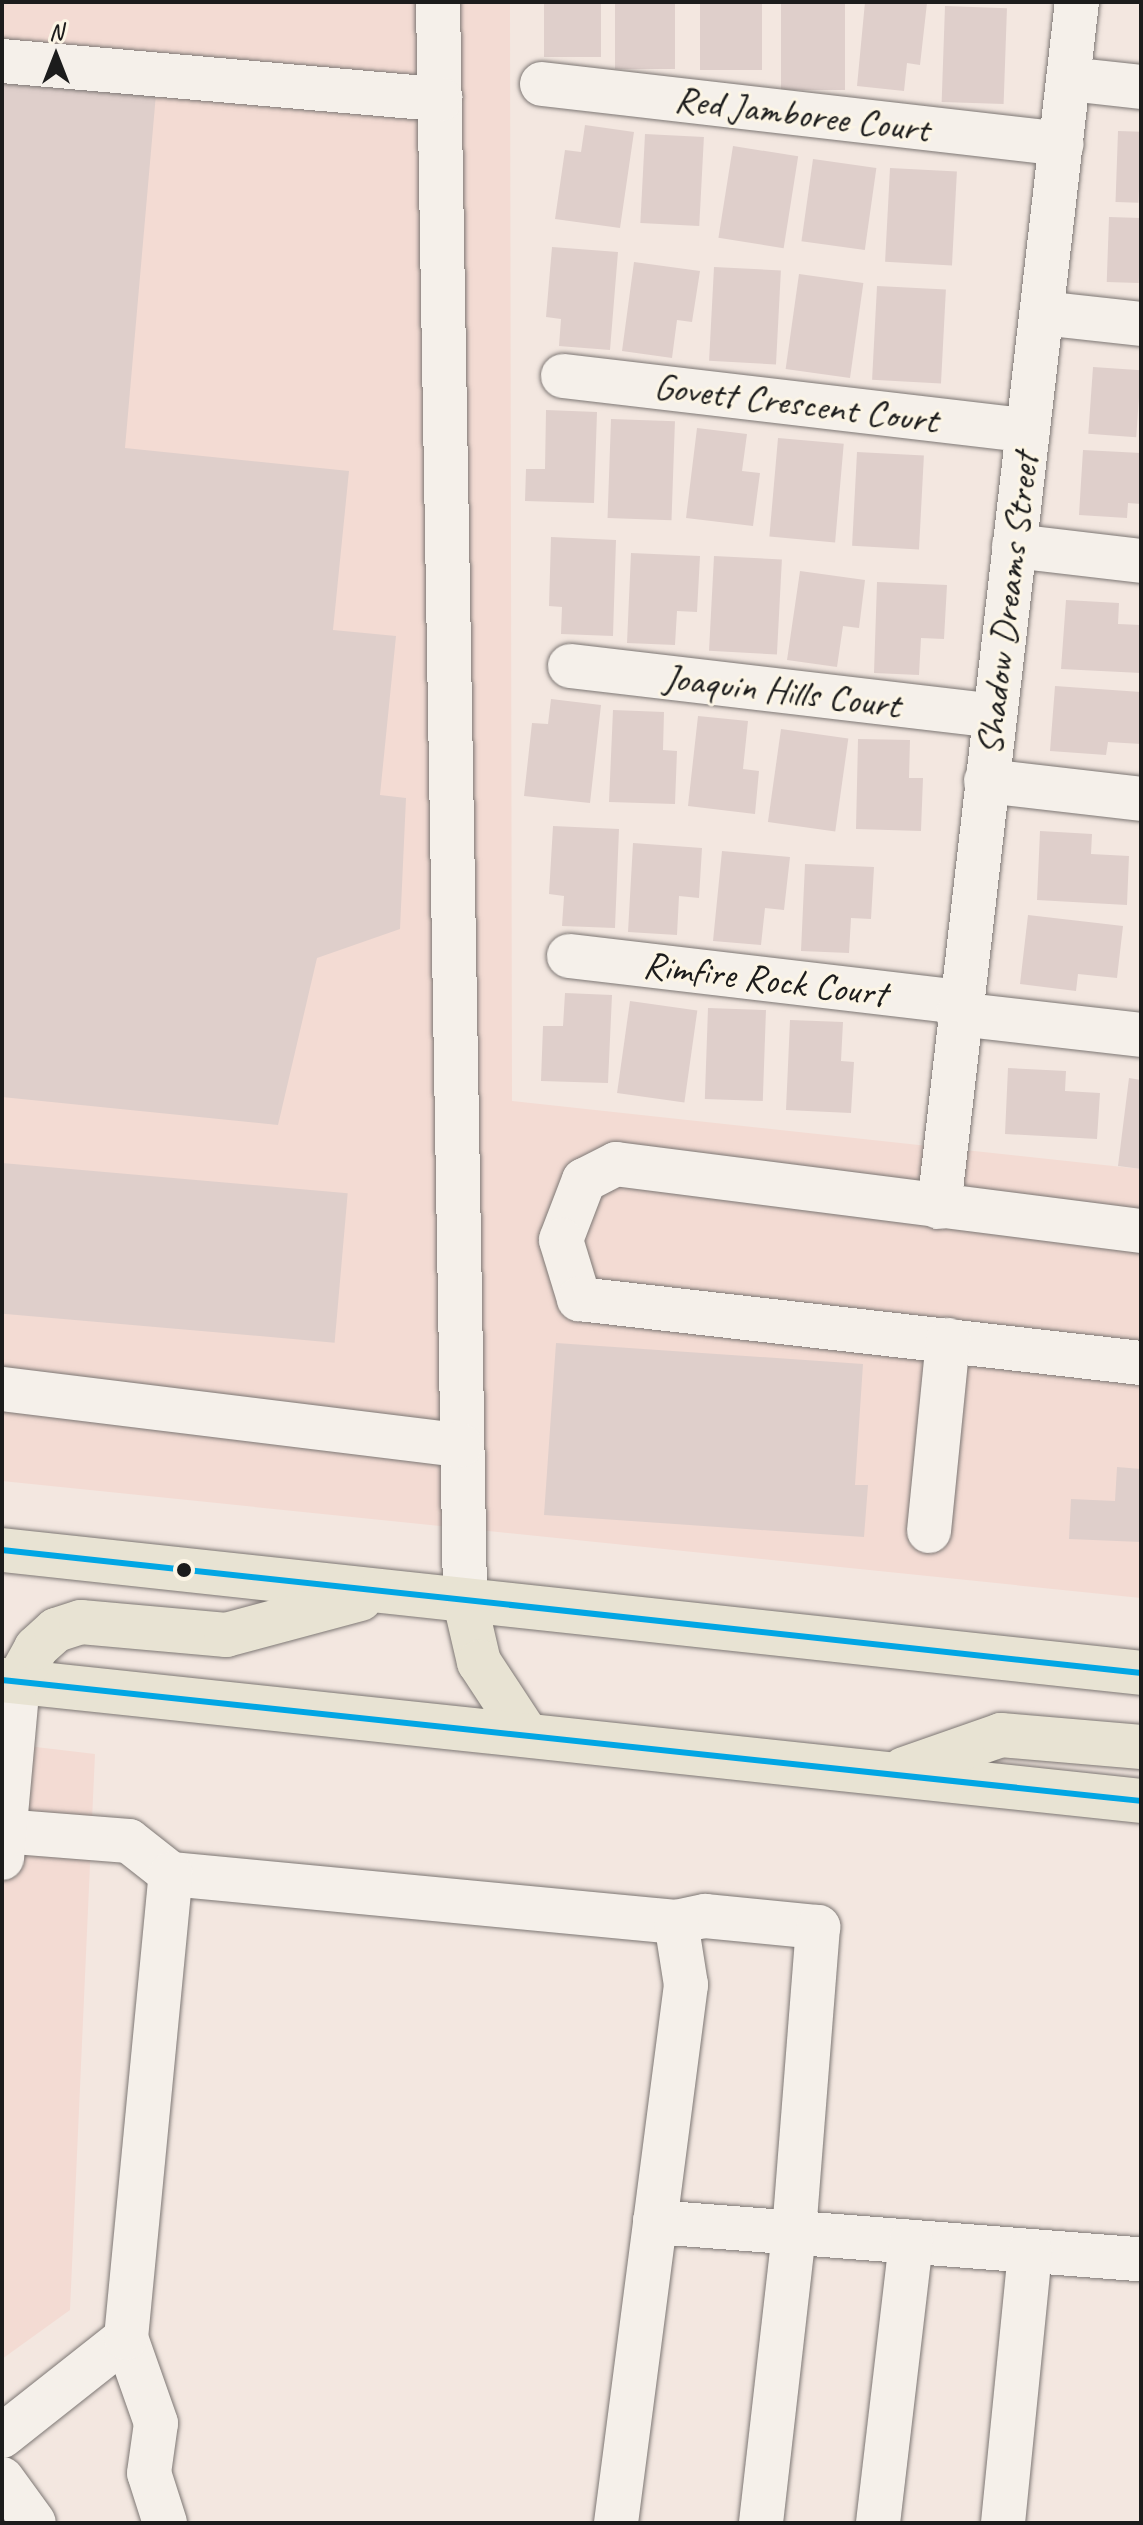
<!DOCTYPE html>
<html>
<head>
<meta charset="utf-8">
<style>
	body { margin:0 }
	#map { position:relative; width:1143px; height:2525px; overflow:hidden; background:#f3e7e0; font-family:Caveat,sans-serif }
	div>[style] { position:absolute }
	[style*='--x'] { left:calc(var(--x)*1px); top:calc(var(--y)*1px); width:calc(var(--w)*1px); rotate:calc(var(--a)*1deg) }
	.built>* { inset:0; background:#f3dbd3 }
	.building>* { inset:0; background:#dfcfcb; transform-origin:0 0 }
	.roads { filter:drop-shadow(0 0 2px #7d7774) drop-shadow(0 0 2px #7d7774) }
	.minor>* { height:44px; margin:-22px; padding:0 22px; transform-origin:22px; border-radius:22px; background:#f5f0ea }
	.major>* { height:44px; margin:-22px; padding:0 22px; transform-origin:22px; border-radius:22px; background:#e8e3d3 }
	.bus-1>* { height:6px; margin:-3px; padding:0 3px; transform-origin:3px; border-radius:3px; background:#01a6e4 }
	.dots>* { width:22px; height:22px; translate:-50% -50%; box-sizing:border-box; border:4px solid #fcf5e5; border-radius:50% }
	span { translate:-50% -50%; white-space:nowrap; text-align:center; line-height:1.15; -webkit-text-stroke:6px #fcf5e5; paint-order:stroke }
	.street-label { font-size:38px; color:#1c1c1c }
	.frame { position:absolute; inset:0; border:4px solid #1c1c1c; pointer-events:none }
	.north { position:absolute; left:16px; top:16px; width:80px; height:80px; -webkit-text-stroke:6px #fcf5e5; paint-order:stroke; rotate:0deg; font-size:22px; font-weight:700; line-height:32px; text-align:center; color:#1c1c1c }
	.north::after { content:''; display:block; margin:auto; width:28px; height:36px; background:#1c1c1c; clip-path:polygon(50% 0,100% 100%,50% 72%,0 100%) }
</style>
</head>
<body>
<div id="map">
	<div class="built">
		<div style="clip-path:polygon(2px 2px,510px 2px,512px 1101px,1141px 1169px,1141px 1598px,2px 1481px)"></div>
		<div style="clip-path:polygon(2px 1743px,95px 1754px,70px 2310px,2px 2359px)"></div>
	</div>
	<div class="building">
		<div style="left:544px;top:2px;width:57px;height:55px"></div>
		<div style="left:615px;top:2px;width:60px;height:67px"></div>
		<div style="left:700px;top:2px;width:62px;height:68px"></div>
		<div style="left:781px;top:2px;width:64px;height:88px"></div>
		<div style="clip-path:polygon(865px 2px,927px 3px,920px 65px,907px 63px,904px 91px,857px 86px)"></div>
		<div style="left:945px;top:6px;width:62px;height:96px;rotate:2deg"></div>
		<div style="clip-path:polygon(2px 79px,156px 94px,125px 448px,349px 471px,333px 630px,396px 636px,380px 795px,406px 798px,400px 929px,317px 958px,278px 1125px,2px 1097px)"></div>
		<div style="clip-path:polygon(585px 125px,634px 132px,620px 228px,555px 219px,565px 150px,581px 152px)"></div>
		<div style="left:1118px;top:131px;width:23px;height:71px;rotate:2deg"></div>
		<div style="left:645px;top:134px;width:59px;height:89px;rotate:3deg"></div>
		<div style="left:733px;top:146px;width:66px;height:93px;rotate:9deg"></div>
		<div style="left:813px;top:159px;width:64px;height:83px;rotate:8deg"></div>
		<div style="left:890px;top:168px;width:67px;height:94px;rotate:3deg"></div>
		<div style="left:1109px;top:217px;width:32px;height:65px;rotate:2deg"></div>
		<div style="clip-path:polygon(552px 247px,618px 252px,610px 350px,559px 346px,561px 319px,546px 317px)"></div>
		<div style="clip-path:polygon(634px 262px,700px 271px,692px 322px,677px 320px,672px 358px,622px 351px)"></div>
		<div style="left:714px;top:267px;width:67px;height:94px;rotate:3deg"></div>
		<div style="left:799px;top:274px;width:65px;height:96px;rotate:8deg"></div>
		<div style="left:877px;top:286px;width:69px;height:94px;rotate:3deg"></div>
		<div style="left:1093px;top:367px;width:48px;height:67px;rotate:4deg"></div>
		<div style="clip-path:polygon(546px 410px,597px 412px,594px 503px,525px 501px,526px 469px,545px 469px)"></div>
		<div style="left:611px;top:419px;width:64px;height:99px;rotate:2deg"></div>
		<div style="clip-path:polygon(697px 428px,747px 434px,742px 471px,760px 473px,753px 526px,686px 518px)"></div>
		<div style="left:778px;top:438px;width:66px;height:99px;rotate:5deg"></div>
		<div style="clip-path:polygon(1083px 450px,1141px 453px,1141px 504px,1128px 503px,1127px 518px,1079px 515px)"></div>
		<div style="left:857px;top:452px;width:67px;height:94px;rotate:3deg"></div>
		<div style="clip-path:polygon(551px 537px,616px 540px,613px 636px,561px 634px,562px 607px,549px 606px)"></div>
		<div style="clip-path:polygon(631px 553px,700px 556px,697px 612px,677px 611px,675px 645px,627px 643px)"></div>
		<div style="left:714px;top:556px;width:68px;height:95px;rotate:3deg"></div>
		<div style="clip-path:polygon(800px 571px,865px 580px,859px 628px,843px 626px,837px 667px,787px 660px)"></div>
		<div style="clip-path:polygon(877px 582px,947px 585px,944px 639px,921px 638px,919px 675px,874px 673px)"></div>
		<div style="clip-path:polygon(1066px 600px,1119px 603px,1118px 624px,1141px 625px,1141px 673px,1061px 669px)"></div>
		<div style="clip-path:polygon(1055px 686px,1141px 692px,1141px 744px,1108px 742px,1106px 755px,1050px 751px)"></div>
		<div style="clip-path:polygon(551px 699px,601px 705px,590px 803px,524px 796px,532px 723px,548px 724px)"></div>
		<div style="clip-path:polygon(613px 710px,664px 712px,663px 750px,677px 751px,675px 804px,609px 802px)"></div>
		<div style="clip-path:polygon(698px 716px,748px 721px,743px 769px,759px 771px,755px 814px,688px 806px)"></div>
		<div style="left:781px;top:729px;width:68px;height:94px;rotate:8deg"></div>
		<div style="clip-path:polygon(858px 739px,910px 740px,909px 778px,923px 778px,921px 831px,856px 829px)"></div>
		<div style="clip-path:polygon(553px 826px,619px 829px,615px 928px,562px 926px,564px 896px,549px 894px)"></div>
		<div style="clip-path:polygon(1040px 831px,1092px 834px,1091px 854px,1129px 856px,1127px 905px,1037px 900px)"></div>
		<div style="clip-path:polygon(633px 843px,702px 848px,699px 898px,679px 896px,677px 935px,628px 932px)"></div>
		<div style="clip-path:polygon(722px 851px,790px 857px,784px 910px,765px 908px,761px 945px,713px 941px)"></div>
		<div style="clip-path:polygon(805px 864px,874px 867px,871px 919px,851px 918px,849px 953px,801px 951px)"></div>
		<div style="clip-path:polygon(1028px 915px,1123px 926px,1117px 978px,1078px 974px,1076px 991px,1020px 984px)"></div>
		<div style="clip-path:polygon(565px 993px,612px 995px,608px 1083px,541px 1081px,543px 1026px,563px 1026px)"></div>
		<div style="left:630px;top:1001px;width:68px;height:93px;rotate:8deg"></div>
		<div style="left:708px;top:1008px;width:58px;height:91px;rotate:2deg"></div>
		<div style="clip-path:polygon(790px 1020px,843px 1022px,841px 1061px,854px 1062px,851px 1113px,786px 1110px)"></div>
		<div style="clip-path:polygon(1008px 1068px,1066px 1071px,1065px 1091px,1100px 1093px,1097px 1139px,1005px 1134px)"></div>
		<div style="clip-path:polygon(1129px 1078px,1141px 1080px,1141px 1169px,1118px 1166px)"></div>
		<div style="left:2px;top:1163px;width:347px;height:150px;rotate:5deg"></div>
		<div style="clip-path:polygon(556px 1343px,863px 1364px,855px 1485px,868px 1485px,864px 1537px,544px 1515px)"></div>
		<div style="clip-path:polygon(1117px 1467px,1141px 1469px,1141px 1542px,1069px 1539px,1071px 1499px,1115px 1501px)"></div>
	</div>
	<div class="roads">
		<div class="minor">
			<div style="--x:438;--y:2;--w:1600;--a:89.03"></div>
			<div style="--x:2;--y:61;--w:440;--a:5"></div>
			<div style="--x:1069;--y:79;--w:72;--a:6.3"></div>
			<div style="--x:542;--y:84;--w:523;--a:6.58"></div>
			<div style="--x:1042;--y:313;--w:100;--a:6.3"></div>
			<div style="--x:563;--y:376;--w:468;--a:6.7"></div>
			<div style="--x:1014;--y:546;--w:128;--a:6.7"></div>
			<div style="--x:570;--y:666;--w:427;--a:6.7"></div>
			<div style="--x:986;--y:781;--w:156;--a:6.6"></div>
			<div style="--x:569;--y:956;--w:394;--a:6.7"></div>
			<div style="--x:958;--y:1014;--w:184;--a:6.5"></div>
			<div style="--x:939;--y:1207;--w:1213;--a:-83.47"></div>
			<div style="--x:1141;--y:1231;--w:529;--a:-172.73"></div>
			<div style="--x:616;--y:1164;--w:36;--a:153"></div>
			<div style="--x:584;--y:1180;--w:64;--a:111"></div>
			<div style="--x:561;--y:1240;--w:62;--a:73"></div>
			<div style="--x:579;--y:1299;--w:566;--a:6.5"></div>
			<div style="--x:2;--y:1389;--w:462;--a:7"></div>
			<div style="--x:929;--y:1531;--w:192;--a:-84.3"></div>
			<div style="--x:2;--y:1831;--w:127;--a:4.5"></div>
			<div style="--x:129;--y:1841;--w:53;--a:38.2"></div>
			<div style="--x:171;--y:1874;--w:507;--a:5.43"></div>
			<div style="--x:676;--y:1922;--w:30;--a:-12"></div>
			<div style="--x:705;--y:1916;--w:114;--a:5.6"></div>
			<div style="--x:818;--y:1927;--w:307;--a:94.5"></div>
			<div style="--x:794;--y:2233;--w:292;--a:96.5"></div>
			<div style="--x:2;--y:1858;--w:178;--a:-84.8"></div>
			<div style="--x:655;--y:2222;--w:487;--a:4.4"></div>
			<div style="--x:2;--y:2436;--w:158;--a:-38.3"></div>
			<div style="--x:2;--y:2479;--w:54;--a:54"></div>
			<div style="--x:165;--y:2523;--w:52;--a:-107.7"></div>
			<div style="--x:149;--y:2473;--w:50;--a:-82"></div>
			<div style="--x:156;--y:2423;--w:90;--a:-109.4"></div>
			<div style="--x:126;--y:2338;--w:466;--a:-84.5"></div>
			<div style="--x:616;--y:2523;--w:543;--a:-82.59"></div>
			<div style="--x:686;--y:1985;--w:64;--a:-99"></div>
			<div style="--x:878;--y:2523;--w:283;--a:-83.3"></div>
			<div style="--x:1003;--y:2523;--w:273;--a:-84.3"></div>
		</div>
		<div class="major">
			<div style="--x:2;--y:1550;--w:1146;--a:6.16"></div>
			<div style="--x:465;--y:1602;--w:62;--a:76.9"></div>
			<div style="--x:479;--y:1662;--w:84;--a:56.7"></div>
			<div style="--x:2;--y:1680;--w:1145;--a:6.06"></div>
			<div style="--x:18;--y:1681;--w:38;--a:-61"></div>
			<div style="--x:36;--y:1648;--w:27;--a:-42"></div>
			<div style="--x:56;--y:1630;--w:26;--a:-18"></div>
			<div style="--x:81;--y:1622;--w:146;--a:5.1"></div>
			<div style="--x:226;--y:1635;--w:139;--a:-15"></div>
			<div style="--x:904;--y:1769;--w:103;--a:-19.3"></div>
			<div style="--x:1001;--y:1735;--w:141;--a:4.9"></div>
		</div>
	</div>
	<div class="bus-1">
		<div style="--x:2;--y:1550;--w:1146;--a:6.16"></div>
		<div style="--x:2;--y:1680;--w:1145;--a:6.06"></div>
	</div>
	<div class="dots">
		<div style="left:184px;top:1570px;background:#1c1c1c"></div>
	</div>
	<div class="street-label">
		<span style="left:802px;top:114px;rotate:7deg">Red Jamboree Court</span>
		<span style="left:796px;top:403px;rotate:7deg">Govett Crescent Court</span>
		<span style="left:1007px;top:604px;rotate:-83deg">Shadow Dreams Street</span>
		<span style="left:782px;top:691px;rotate:7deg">Joaquin Hills Court</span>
		<span style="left:765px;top:979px;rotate:7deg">Rimfire Rock Court</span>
	</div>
	<div class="frame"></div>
	<div class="north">N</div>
</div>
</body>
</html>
